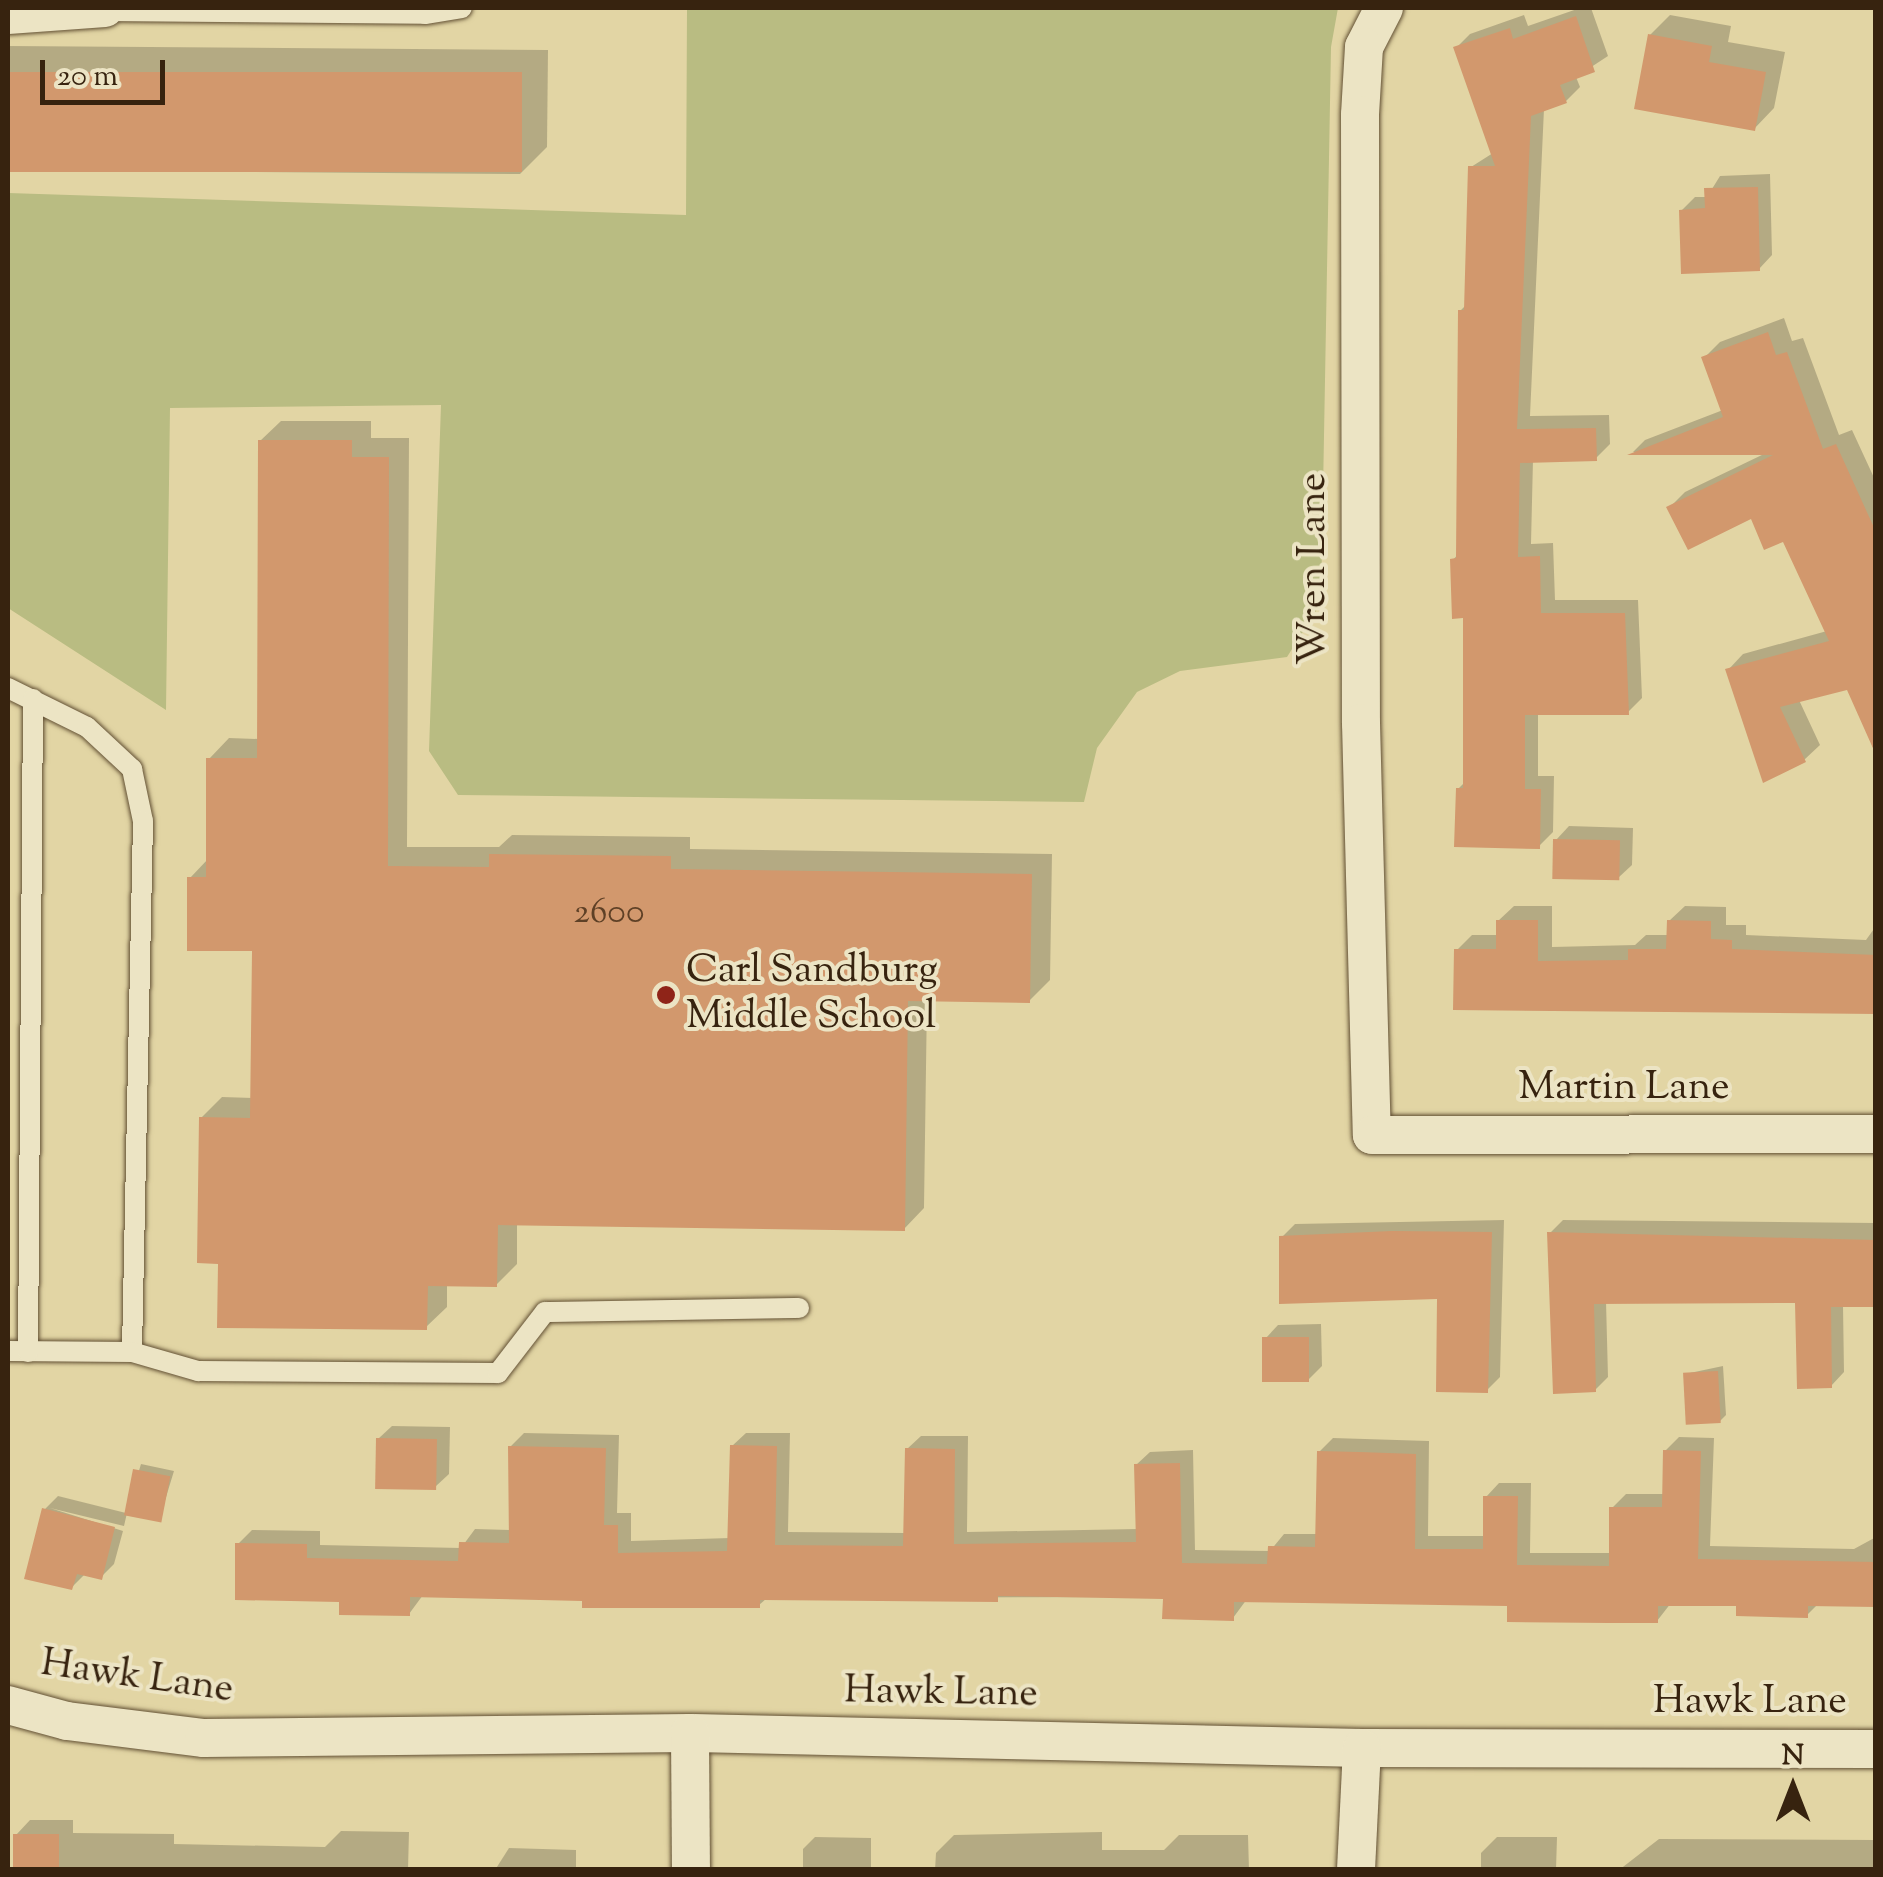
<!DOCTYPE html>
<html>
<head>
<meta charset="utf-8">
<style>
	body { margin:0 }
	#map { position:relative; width:1883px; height:1877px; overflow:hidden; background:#e2d5a4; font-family:"Sorts Mill Goudy",serif }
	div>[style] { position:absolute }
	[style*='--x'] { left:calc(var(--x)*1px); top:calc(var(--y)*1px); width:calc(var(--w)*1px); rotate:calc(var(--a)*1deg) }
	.green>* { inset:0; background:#b9bc82 }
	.shadow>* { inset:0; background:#0003 }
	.building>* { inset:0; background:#d2986d; transform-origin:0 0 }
	.roads { filter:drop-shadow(0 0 2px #625034) drop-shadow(0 0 2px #625034) }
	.lane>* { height:20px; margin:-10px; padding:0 10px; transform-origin:10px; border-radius:10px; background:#ece4c4 }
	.street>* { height:38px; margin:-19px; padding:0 19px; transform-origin:19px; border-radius:19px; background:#ece4c4 }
	.dots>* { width:28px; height:28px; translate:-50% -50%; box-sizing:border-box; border:5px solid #ece4c4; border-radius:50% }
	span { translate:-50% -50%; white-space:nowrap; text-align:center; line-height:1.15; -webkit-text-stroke:8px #ece4c4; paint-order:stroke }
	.number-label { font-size:35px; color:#5e4026 }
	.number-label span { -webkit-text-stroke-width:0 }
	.street-label { font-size:40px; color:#37230f }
	.poi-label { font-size:40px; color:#37230f }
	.left { translate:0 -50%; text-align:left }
	.frame { position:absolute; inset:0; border:10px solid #37230f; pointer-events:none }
	.north { position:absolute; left:1743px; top:1737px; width:100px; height:100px; -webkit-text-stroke:8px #ece4c4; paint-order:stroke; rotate:0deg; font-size:28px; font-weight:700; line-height:40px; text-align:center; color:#37230f }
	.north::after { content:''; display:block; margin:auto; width:35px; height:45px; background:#37230f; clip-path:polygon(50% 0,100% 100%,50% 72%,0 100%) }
	.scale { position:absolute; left:40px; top:60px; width:125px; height:45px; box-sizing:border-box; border:5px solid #37230f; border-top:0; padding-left:12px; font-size:30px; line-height:35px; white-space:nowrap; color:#37230f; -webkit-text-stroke:8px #ece4c4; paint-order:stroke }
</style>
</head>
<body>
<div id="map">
	<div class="green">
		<div style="clip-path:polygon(687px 8px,1338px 8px,1331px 47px,1321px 603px,1287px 657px,1180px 671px,1137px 692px,1097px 748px,1084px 802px,458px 795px,429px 751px,441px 405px,170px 408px,166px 710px,8px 608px,8px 193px,686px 215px)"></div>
	</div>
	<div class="shadow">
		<div style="clip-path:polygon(1580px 8px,1591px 8px,1608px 56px,1576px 77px,1580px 87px,1566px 101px,1544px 109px,1530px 416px,1609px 415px,1610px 444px,1596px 458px,1533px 460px,1531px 544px,1553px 543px,1555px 600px,1638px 600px,1642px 698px,1628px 712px,1538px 712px,1538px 776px,1554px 776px,1553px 832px,1539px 846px,1458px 789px,1466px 781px,1466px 616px,1453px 560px,1459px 553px,1460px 311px,1467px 304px,1471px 167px,1493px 153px,1456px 48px,1470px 34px,1524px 15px,1528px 26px)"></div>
		<div style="clip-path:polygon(1670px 15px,1731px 26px,1728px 42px,1785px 52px,1774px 108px,1754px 129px,1650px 35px)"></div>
		<div style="clip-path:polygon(8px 46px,548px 50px,547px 147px,520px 174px,8px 170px)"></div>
		<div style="clip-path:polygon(1770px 174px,1772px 255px,1759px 269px,1681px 211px,1695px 197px,1707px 197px,1720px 176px)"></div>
		<div style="clip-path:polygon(1784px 318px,1792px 341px,1803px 338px,1839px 435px,1852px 430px,1876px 482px,1876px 755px,1849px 687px,1799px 700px,1820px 745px,1804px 760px,1728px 670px,1743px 654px,1827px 631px,1784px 539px,1752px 516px,1669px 508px,1685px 492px,1766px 453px,1633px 452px,1645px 440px,1723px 410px,1704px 358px,1720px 342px)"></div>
		<div style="clip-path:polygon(281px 421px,371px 421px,371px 438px,409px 438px,407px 847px,499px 847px,512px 835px,690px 837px,690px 849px,1052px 854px,1050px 980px,1029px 1001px,927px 999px,924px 1208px,904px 1229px,517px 1223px,517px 1264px,496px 1285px,447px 1284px,447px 1307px,426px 1327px,221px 1262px,201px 1118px,222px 1097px,253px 1098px,255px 948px,190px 878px,208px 859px,209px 759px,229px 738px,259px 739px,260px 441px)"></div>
		<div style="clip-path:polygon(1569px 826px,1633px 828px,1632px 865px,1618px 878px,1556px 840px)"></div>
		<div style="clip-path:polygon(1514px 906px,1552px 906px,1552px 947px,1635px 945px,1646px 935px,1669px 935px,1669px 921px,1685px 906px,1726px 907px,1726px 925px,1746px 925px,1746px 935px,1866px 940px,1876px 926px,1876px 1008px,1456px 951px,1472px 935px,1498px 935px,1498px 921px)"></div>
		<div style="clip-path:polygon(1504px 1220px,1500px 1377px,1487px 1390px,1440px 1296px,1282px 1237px,1295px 1224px)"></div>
		<div style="clip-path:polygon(1563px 1220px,1876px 1223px,1876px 1305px,1843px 1305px,1844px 1372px,1831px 1386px,1798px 1301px,1606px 1301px,1608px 1377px,1595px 1390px,1550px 1233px)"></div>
		<div style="clip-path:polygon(1321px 1324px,1322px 1366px,1308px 1380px,1265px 1339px,1278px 1325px)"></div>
		<div style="clip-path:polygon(1723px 1366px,1726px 1415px,1720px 1421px,1685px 1374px)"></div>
		<div style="clip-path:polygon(392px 1426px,450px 1427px,449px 1474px,435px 1487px,378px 1439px)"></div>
		<div style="clip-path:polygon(524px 1433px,619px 1435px,617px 1513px,631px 1513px,631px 1541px,730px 1538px,732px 1446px,746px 1433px,790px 1433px,788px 1532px,905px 1533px,907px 1449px,921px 1436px,968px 1436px,967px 1532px,1138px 1529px,1136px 1465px,1150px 1452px,1193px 1450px,1195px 1550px,1270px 1551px,1284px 1534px,1317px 1534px,1319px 1452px,1333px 1438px,1429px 1441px,1428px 1536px,1485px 1536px,1486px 1497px,1499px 1483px,1531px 1483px,1530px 1553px,1612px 1553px,1612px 1508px,1626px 1494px,1664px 1494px,1665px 1451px,1679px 1437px,1714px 1438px,1710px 1546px,1854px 1549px,1876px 1537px,1876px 1604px,1818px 1604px,1807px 1615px,1739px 1603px,1671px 1603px,1657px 1621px,1510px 1604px,1247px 1599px,1233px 1618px,1165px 1597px,767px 1598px,759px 1605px,423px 1595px,409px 1614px,341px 1599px,238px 1544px,252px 1530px,320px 1531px,320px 1545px,461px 1548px,475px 1529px,512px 1530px,510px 1447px)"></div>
		<div style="clip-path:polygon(141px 1464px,174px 1471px,159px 1520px,127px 1513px,124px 1526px,50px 1508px,123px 1531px,114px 1564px,101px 1577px,86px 1573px,71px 1588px,44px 1510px,58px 1496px,126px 1513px)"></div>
		<div style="clip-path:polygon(30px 1820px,73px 1820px,73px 1833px,174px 1834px,174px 1844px,325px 1847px,341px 1831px,409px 1832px,408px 1870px,15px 1870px,16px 1835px)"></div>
		<div style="clip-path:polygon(1102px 1832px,1102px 1850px,1164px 1850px,1179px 1835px,1248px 1835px,1249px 1870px,935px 1870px,936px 1853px,954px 1835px)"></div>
		<div style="clip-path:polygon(815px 1837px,871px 1838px,871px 1870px,803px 1870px,803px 1849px)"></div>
		<div style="clip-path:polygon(1497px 1837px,1557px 1837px,1556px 1870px,1481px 1870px,1481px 1853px)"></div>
		<div style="clip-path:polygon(1659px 1839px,1876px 1840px,1876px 1870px,1619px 1870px)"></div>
		<div style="clip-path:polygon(509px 1848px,576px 1850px,576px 1870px,495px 1870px)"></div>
	</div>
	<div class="building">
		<div style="clip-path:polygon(1576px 16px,1595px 72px,1560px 85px,1567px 103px,1531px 116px,1517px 429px,1596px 428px,1597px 461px,1520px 463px,1518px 557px,1540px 556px,1541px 613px,1625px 613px,1629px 715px,1525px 715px,1525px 789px,1541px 789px,1540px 849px,1454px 847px,1456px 788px,1463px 788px,1463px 618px,1452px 619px,1450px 559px,1456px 558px,1458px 310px,1464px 310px,1468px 166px,1495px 166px,1453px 47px,1510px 28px,1513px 39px)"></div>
		<div style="clip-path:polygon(1648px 34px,1712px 46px,1709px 62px,1766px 72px,1755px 131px,1634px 109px)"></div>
		<div style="left:8px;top:72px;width:514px;height:100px"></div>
		<div style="clip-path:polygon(1758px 187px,1760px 271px,1681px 274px,1679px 210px,1705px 208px,1704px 188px)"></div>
		<div style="clip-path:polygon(1768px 332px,1776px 355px,1787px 352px,1823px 449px,1836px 444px,1876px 532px,1876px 755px,1847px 690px,1780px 707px,1806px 762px,1763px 783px,1725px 669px,1829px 641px,1783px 542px,1764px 550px,1751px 519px,1688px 550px,1666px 507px,1773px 455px,1627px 455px,1723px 417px,1701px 357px)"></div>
		<div style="clip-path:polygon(258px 440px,352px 440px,352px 457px,389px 457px,388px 866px,489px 867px,489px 854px,671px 856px,671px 869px,1032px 874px,1030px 1003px,908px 1001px,905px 1231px,498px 1225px,497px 1287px,428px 1286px,427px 1330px,217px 1328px,218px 1264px,197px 1263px,199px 1117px,250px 1118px,252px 951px,187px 951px,187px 877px,206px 877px,206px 758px,257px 758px)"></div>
		<div style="left:1553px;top:839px;width:67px;height:40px;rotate:1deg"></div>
		<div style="clip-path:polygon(1496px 920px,1538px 920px,1538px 961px,1628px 960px,1628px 949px,1666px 949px,1667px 920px,1711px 921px,1711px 939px,1732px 940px,1732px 949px,1876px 955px,1876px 1014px,1453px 1010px,1454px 949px,1496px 949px)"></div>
		<div style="clip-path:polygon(1392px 1231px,1492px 1232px,1488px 1393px,1436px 1392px,1437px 1299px,1279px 1304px,1279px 1236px)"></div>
		<div style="clip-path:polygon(1547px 1232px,1876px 1240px,1876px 1307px,1831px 1307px,1832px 1388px,1797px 1389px,1795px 1303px,1594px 1304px,1596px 1392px,1553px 1394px)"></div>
		<div style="left:1309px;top:1337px;width:45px;height:47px;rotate:90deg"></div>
		<div style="left:1718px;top:1371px;width:52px;height:35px;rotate:87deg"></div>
		<div style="left:376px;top:1438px;width:61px;height:51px;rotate:1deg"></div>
		<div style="clip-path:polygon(730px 1445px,777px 1446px,775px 1545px,903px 1546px,905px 1448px,955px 1449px,954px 1544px,1136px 1542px,1134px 1464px,1180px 1463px,1182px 1563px,1267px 1564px,1268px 1546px,1315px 1547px,1317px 1451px,1359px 1452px,1416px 1454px,1415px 1549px,1483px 1549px,1483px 1496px,1518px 1496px,1517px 1565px,1609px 1566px,1609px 1507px,1662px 1507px,1663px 1450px,1701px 1451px,1698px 1559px,1876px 1562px,1876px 1607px,1808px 1606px,1808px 1618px,1736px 1616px,1736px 1606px,1658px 1606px,1658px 1623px,1609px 1623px,1507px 1622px,1507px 1606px,1234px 1602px,1234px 1621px,1162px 1619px,1163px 1599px,998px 1596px,998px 1602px,760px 1600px,760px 1608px,582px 1608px,582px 1601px,410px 1597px,410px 1616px,339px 1615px,339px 1602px,235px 1600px,235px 1543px,307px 1544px,307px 1558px,458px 1561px,459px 1542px,509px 1543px,508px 1446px,606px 1448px,604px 1525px,618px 1525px,618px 1553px,727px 1551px)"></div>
		<div style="left:133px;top:1469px;width:38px;height:47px;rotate:11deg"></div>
		<div style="clip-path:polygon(42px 1508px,115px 1527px,102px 1580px,77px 1574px,72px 1590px,24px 1579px)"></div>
		<div style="left:13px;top:1834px;width:46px;height:36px"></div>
	</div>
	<div class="roads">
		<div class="lane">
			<div style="--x:105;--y:11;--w:320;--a:0.5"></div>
			<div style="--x:425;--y:14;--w:37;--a:-9"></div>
			<div style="--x:8;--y:688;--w:88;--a:26.3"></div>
			<div style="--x:87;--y:727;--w:62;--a:43"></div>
			<div style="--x:132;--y:769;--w:53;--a:78.1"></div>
			<div style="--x:143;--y:821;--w:531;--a:91.19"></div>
			<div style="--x:132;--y:1352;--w:124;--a:-179.5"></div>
			<div style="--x:28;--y:1352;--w:653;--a:-89.56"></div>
			<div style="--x:132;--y:1352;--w:69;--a:16.1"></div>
			<div style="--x:198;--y:1371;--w:300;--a:0.4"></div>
			<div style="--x:498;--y:1373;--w:77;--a:-52.4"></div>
			<div style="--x:545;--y:1312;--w:254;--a:-0.9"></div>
		</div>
		<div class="street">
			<div style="--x:1384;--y:8;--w:44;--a:117.1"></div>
			<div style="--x:1364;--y:47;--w:68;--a:93.4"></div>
			<div style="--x:1360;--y:115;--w:608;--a:89.91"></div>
			<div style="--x:1361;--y:723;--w:412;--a:88.5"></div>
			<div style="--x:1372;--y:1135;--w:504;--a:-0.11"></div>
			<div style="--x:8;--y:15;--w:97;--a:-4.1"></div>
			<div style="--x:8;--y:1705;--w:61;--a:15.2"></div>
			<div style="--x:67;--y:1721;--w:138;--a:7.1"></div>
			<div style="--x:204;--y:1738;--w:486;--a:-0.6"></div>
			<div style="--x:690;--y:1733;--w:672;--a:1.28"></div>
			<div style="--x:1362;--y:1748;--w:514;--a:0.11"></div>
			<div style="--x:690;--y:1733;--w:137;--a:89.6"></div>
			<div style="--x:1356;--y:1870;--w:122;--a:-87.2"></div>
		</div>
	</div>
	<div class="dots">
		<div style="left:666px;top:995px;background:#8f2418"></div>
	</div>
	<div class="number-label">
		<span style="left:609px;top:914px">2600</span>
	</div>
	<div class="street-label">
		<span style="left:1315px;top:569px;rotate:-90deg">Wren Lane</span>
		<span style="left:1624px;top:1089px">Martin Lane</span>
		<span style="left:137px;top:1678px;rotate:8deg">Hawk Lane</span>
		<span style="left:941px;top:1694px;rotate:1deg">Hawk Lane</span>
		<span style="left:1750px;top:1703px">Hawk Lane</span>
	</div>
	<div class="poi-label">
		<span class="left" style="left:686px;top:995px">Carl Sandburg<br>Middle School</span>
	</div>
	<div class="frame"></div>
	<div class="north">N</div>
	<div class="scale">20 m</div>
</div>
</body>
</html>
